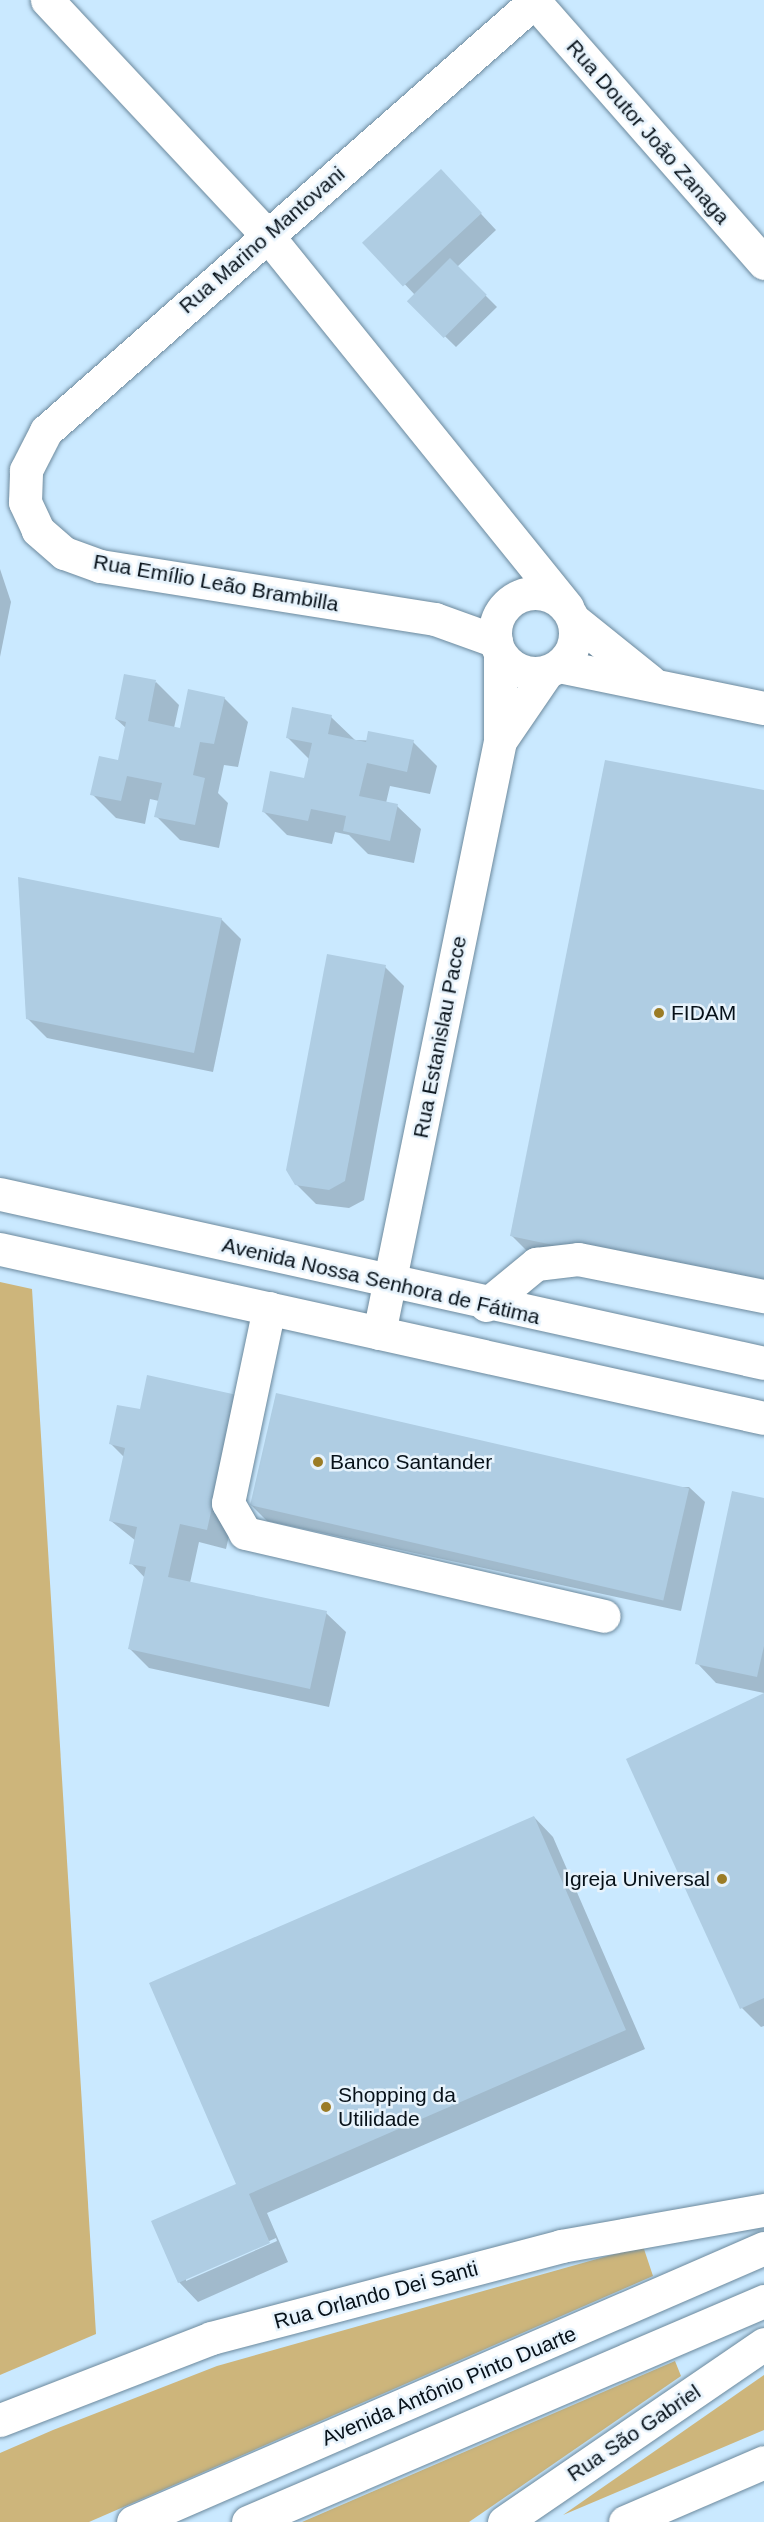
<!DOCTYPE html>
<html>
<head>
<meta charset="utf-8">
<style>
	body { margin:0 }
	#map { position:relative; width:764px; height:2522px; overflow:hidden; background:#cae9ff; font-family:Arial,sans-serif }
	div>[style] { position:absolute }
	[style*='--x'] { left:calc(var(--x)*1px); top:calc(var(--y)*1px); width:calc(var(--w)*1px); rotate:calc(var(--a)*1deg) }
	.green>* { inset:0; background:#cdb57b }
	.shadow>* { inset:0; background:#0003 }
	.building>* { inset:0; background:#afcde3; transform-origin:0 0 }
	.roads { filter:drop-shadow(0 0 2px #6c899d) drop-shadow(0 0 2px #6c899d) }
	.minor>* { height:33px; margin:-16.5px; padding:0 16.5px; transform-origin:16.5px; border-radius:16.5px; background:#fff }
	.minor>.ring { margin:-16.5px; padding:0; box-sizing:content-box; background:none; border:33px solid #fff; border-radius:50% }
	.major>* { height:33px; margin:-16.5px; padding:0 16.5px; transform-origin:16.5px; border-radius:16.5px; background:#fff }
	.dots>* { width:16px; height:16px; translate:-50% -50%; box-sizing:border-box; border:3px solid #e7f3fc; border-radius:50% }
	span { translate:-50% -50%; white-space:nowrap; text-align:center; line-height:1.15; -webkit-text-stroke:5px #e7f3fc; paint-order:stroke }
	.street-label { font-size:21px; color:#071119 }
	.poi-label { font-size:21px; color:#071119 }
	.left { translate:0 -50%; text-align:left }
	.right { translate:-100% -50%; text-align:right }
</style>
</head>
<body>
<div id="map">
	<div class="green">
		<div style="clip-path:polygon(0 1282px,32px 1289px,96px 2334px,0 2375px)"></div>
		<div style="clip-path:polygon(643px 2246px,653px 2276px,89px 2522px,0 2522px,0 2453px,53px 2430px,217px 2366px)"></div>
		<div style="clip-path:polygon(675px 2361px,681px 2376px,469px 2522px,302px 2522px)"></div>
		<div style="clip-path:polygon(764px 2375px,764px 2430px,563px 2515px)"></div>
	</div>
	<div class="shadow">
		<div style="clip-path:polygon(456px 187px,496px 230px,457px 267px,497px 307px,456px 347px,409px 301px,415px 295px,365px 242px)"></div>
		<div style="clip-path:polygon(0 569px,11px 602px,0 657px)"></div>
		<div style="clip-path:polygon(156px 682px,179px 705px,174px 728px,181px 729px,224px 698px,248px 722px,238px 767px,224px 765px,218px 793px,228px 803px,219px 848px,180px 840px,156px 816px,159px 801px,150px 799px,145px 824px,116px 818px,92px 794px,119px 762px,126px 728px,116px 719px)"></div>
		<div style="clip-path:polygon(331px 717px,355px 740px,413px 742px,437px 766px,430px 794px,390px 786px,386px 803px,397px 806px,421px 829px,414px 863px,368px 854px,349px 835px,335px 832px,332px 844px,287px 835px,263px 811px,305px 779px,309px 759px,287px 737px)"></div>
		<div style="clip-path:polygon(764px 791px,764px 1303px,531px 1255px,511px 1235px)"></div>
		<div style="clip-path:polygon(221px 919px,241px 939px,213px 1072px,47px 1038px,27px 1018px)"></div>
		<div style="clip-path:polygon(385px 967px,404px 986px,364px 1200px,349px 1208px,316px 1204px,296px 1184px)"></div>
		<div style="clip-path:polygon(141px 1411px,256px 1415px,226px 1549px,199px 1542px,190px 1583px,326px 1613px,346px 1632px,329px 1707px,149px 1668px,130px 1649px,145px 1578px,131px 1563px,136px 1541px,111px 1521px,125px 1458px,111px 1444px)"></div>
		<div style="clip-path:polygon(689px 1487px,705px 1502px,681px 1611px,267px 1521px,251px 1505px)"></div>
		<div style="clip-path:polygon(764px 1499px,764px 1693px,716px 1683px,697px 1663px)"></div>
		<div style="clip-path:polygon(764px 1695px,764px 2026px,761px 2027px,742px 2008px)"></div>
		<div style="clip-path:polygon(evenodd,534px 1817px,553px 1837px,645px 2049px,267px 2213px,288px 2262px,198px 2302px,179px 2282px,238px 2185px,534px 1817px,276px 2238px,277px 2241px,186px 2281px,186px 2278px,276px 2238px)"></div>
	</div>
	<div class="building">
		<div style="left:441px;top:169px;width:60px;height:108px;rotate:47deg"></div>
		<div style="left:450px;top:258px;width:52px;height:61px;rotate:45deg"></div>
		<div style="clip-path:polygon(124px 674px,156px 680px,148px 721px,180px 728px,188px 689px,225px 697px,214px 744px,200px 742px,193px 775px,205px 778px,195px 825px,154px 817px,162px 783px,127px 776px,121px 801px,90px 795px,99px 756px,118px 760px,126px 722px,115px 719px)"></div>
		<div style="clip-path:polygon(292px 707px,332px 715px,328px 734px,366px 742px,368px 731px,414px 740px,407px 772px,367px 763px,359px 796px,398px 804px,390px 841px,343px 831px,346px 816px,311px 809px,308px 821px,262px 812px,270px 771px,304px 778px,312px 743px,286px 738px)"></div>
		<div style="clip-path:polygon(605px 760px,764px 790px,764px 1289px,510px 1236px)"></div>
		<div style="clip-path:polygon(18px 877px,222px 918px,194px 1053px,26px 1019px)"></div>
		<div style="clip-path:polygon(327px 954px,386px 965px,345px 1181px,329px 1190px,295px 1185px,286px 1170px)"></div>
		<div style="clip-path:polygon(147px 1375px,237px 1395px,207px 1530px,180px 1524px,168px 1577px,327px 1611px,310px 1689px,128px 1649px,146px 1567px,129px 1564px,137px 1527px,109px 1521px,125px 1448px,109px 1444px,117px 1405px,140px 1409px)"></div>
		<div style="left:276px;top:1393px;width:424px;height:115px;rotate:13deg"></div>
		<div style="clip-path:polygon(732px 1491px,764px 1498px,764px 1646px,757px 1677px,695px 1664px)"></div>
		<div style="clip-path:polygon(764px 1693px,764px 1998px,740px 2009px,626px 1759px)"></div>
		<div style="clip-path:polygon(534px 1816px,626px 2030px,249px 2194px,270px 2243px,178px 2283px,151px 2221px,236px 2184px,149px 1983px)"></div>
	</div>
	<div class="roads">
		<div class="minor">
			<div style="--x:47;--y:0;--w:322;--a:46.9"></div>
			<div style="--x:267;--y:235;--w:478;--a:51.1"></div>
			<div style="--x:533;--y:0;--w:350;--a:48.7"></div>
			<div class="ring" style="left:495px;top:593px;width:47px;height:47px"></div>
			<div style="--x:573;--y:619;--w:99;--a:38.8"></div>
			<div style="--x:496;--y:641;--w:65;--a:-160.2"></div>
			<div style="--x:435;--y:619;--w:339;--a:-171"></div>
			<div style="--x:100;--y:566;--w:38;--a:-160"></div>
			<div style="--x:64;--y:553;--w:35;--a:-139"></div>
			<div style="--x:38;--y:530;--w:31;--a:-115"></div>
			<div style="--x:25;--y:502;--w:32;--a:-88"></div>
			<div style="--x:26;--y:470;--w:44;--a:-62.9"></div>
			<div style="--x:46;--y:431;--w:653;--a:-41.33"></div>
			<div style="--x:559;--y:666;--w:209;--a:11.6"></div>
			<div style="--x:500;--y:741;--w:83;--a:-55.7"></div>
			<div style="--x:486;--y:1305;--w:65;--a:-39.4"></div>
			<div style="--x:536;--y:1264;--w:42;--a:-6.8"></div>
			<div style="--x:578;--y:1259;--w:190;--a:11.3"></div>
			<div style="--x:269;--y:1308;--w:199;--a:101.9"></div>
			<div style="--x:228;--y:1503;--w:34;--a:60"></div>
			<div style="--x:245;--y:1533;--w:368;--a:13"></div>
			<div style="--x:379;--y:1333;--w:604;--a:-78.45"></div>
			<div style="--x:500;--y:741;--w:87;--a:-90"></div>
			<div style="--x:625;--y:2522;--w:151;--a:-23.3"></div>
		</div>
		<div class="major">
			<div style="--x:0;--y:1194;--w:782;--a:12.47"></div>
			<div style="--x:0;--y:1249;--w:782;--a:12.47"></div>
			<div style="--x:0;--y:2420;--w:226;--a:-21.2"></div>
			<div style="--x:211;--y:2338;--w:362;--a:-14.7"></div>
			<div style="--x:561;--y:2246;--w:206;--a:-10.1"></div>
			<div style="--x:133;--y:2522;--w:688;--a:-23.47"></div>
			<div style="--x:248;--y:2522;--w:561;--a:-23.19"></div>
			<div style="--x:504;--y:2522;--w:315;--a:-34.4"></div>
		</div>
	</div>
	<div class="dots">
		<div style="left:659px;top:1013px;background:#9b7c26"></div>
		<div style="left:318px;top:1462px;background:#9b7c26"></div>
		<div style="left:722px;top:1879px;background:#9b7c26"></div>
		<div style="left:326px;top:2107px;background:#9b7c26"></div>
	</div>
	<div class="street-label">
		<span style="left:648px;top:132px;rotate:49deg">Rua Doutor João Zanaga</span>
		<span style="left:262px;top:240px;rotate:-41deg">Rua Marino Mantovani</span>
		<span style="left:216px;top:583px;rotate:10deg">Rua Emílio Leão Brambilla</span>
		<span style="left:440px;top:1037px;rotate:-79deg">Rua Estanislau Pacce</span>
		<span style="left:381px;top:1281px;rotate:13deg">Avenida Nossa Senhora de Fátima</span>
		<span style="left:376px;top:2295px;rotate:-15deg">Rua Orlando Dei Santi</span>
		<span style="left:449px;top:2386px;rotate:-23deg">Avenida Antônio Pinto Duarte</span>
		<span style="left:634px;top:2433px;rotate:-34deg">Rua São Gabriel</span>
	</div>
	<div class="poi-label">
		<span class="left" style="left:671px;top:1013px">FIDAM</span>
		<span class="left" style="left:330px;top:1462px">Banco Santander</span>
		<span class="right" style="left:710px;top:1879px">Igreja Universal</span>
		<span class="left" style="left:338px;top:2107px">Shopping da<br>Utilidade</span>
	</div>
</div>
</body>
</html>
